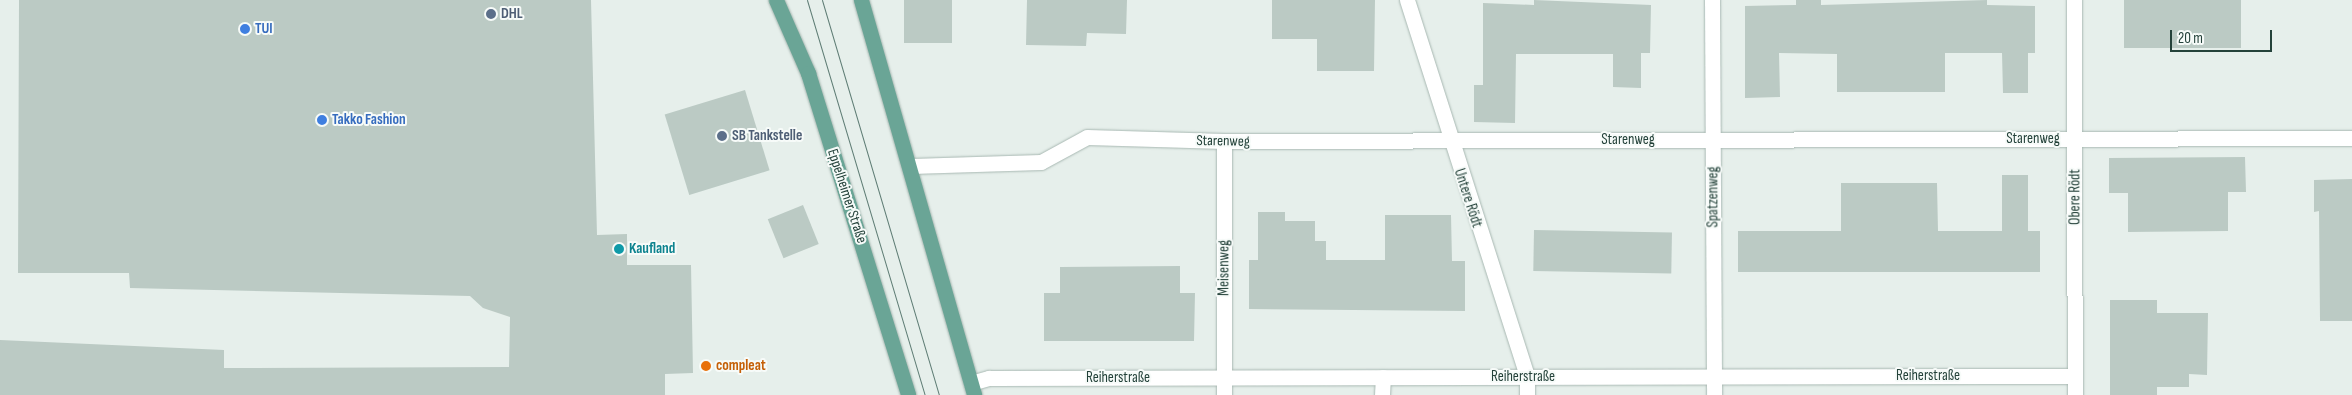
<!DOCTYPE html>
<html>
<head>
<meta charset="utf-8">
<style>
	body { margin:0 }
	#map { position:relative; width:2352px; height:395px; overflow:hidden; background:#e6efeb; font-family:"Sofia Sans Condensed",sans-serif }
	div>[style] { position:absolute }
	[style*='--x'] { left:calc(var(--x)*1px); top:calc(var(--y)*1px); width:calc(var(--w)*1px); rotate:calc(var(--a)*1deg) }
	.building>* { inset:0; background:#bbcac4; transform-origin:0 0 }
	.roads { filter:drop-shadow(0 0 1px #a8b8b2) drop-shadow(0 0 1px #a8b8b2) }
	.minor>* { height:15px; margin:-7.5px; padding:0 7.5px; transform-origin:7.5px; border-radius:7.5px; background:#fff }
	.major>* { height:15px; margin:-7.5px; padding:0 7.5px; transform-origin:7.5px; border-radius:7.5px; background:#6aa596 }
	.tram>* { height:1px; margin:-0.5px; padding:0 0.5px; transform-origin:0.5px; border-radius:0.5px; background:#5f7d75 }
	.dots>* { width:14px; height:14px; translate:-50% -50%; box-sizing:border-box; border:2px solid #f7fbf9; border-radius:50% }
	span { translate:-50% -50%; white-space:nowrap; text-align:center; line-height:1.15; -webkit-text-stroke:4px #f7fbf9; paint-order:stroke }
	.service-label { font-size:15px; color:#4e5e75; font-weight:700 }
	.left { translate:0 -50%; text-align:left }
	.shop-label { font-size:15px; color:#366cbe; font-weight:700 }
	.street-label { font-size:15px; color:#24423a }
	.culture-label { font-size:15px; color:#0d838f; font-weight:700 }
	.food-label { font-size:15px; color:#c56008; font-weight:700 }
	.scale { position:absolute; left:2170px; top:30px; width:102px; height:22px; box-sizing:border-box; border:2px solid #24423a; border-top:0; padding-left:6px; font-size:15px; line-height:18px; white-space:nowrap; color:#24423a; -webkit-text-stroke:4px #f7fbf9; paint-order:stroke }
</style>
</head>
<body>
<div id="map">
	<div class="building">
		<div style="clip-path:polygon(19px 0,591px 0,597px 235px,627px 234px,627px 265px,691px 265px,693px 373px,665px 374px,665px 395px,0 395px,0 340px,224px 350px,224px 368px,509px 367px,510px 317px,483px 308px,470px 296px,130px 288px,129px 273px,18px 273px)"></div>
		<div style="left:904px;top:0;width:48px;height:43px"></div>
		<div style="clip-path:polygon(1027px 0,1127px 0,1126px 34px,1087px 33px,1086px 46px,1026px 45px)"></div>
		<div style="clip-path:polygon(1272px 0,1375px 0,1374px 71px,1317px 71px,1317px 39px,1272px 39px)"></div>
		<div style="clip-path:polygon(1534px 0,1651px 5px,1650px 53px,1641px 53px,1641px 88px,1613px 87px,1613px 54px,1516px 54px,1515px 123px,1474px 122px,1474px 85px,1483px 85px,1483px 3px,1534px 5px)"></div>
		<div style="clip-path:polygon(1796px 0,1821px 0,1821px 5px,1987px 0,1987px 5px,2035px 6px,2035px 53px,2028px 53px,2028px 93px,2003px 93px,2002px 53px,1945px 53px,1945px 92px,1837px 92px,1837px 54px,1779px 53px,1780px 97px,1745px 98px,1745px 6px,1796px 5px)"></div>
		<div style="left:2124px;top:0;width:117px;height:48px"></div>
		<div style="left:745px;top:90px;width:84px;height:84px;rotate:73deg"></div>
		<div style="clip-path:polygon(2245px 157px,2246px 192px,2228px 192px,2228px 231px,2128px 232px,2128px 193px,2109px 193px,2109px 158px)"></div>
		<div style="clip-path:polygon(2002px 175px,2028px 175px,2028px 231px,2040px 231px,2040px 272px,1738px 272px,1738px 231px,1841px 231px,1841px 183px,1937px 183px,1938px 231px,2002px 231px)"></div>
		<div style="clip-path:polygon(2352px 179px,2352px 321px,2320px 321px,2319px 211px,2314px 212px,2314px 180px)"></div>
		<div style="left:803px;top:205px;width:42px;height:38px;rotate:68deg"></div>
		<div style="clip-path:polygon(1258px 212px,1285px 212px,1285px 221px,1315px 221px,1315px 241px,1326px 241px,1326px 260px,1385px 260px,1385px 215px,1451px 215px,1452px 261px,1465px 261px,1465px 311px,1249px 309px,1249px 260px,1258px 260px)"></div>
		<div style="left:1534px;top:230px;width:138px;height:41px;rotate:1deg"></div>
		<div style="clip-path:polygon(1180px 266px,1180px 293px,1195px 293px,1194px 341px,1044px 341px,1044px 293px,1060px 293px,1060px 267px)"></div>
		<div style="clip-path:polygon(2110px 300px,2157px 300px,2157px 313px,2208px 313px,2207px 375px,2189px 374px,2189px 387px,2157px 387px,2157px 395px,2110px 395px)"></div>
	</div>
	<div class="roads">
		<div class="minor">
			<div style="--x:1407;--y:0;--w:396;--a:72.3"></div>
			<div style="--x:1527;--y:377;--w:18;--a:90"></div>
			<div style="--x:1712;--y:0;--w:395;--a:89.7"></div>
			<div style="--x:2074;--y:0;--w:395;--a:89.9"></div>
			<div style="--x:1224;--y:141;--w:254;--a:90"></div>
			<div style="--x:911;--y:166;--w:130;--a:-1.8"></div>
			<div style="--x:1041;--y:162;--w:52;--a:-28.5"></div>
			<div style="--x:1087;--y:137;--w:137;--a:1.7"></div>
			<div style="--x:1224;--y:141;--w:1128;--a:-0.15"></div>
			<div style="--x:971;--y:383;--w:19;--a:-16"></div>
			<div style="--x:989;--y:378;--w:1086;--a:-0.11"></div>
			<div style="--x:1382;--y:395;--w:18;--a:-87"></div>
		</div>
		<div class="major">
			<div style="--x:776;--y:0;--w:80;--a:66.3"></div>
			<div style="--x:808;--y:73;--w:337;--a:72.7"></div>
			<div style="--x:861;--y:0;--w:411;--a:74"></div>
		</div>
	</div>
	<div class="tram">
		<div style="--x:807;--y:0;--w:412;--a:73.4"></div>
		<div style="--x:822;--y:0;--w:412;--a:73.5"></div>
	</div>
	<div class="dots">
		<div style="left:491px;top:14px;background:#5c6f8a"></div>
		<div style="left:245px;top:29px;background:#3f7fe0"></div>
		<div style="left:322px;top:120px;background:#3f7fe0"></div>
		<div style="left:722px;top:136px;background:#5c6f8a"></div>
		<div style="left:619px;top:249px;background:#0f9aa8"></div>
		<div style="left:706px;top:366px;background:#e8710a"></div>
	</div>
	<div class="service-label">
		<span class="left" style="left:501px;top:14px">DHL</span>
		<span class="left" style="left:732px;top:136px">SB Tankstelle</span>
	</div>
	<div class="shop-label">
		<span class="left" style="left:255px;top:29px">TUI</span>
		<span class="left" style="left:332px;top:120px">Takko Fashion</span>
	</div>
	<div class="street-label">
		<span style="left:2033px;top:139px">Starenweg</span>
		<span style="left:1628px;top:140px">Starenweg</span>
		<span style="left:1223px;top:141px;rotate:1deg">Starenweg</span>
		<span style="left:847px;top:196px;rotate:72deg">Eppelheimer Straße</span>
		<span style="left:1713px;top:197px;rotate:-90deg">Spatzenweg</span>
		<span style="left:2075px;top:197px;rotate:-90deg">Obere Rödt</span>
		<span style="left:1468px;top:198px;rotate:72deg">Untere Rödt</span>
		<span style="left:1224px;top:268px;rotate:-90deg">Meisenweg</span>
		<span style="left:1928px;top:376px">Reiherstraße</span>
		<span style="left:1523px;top:377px">Reiherstraße</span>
		<span style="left:1118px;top:378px">Reiherstraße</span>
	</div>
	<div class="culture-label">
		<span class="left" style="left:629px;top:249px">Kaufland</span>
	</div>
	<div class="food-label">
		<span class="left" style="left:716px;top:366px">compleat</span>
	</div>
	<div class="scale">20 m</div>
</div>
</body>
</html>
